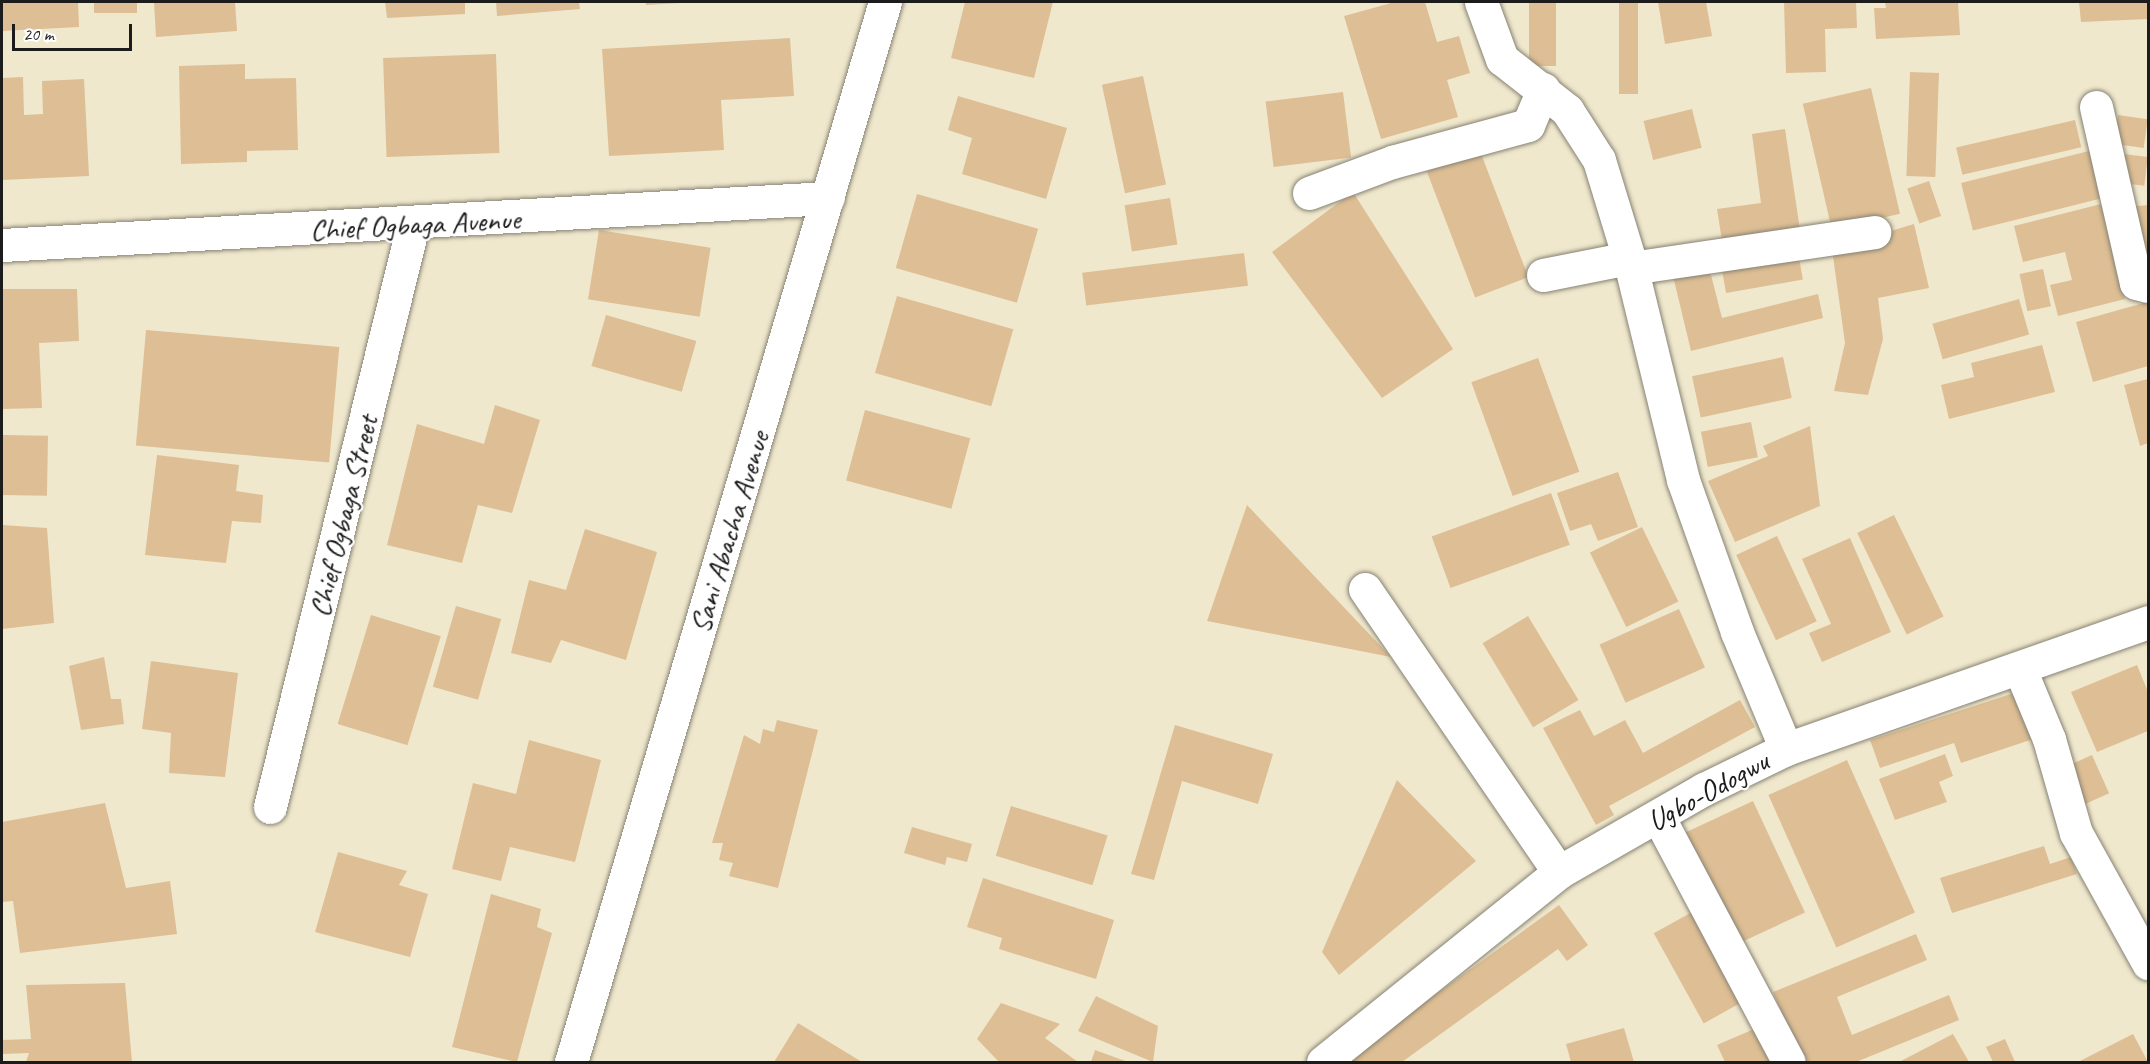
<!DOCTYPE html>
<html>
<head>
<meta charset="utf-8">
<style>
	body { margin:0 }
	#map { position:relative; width:2150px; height:1064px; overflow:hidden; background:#f0e8cd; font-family:Caveat,sans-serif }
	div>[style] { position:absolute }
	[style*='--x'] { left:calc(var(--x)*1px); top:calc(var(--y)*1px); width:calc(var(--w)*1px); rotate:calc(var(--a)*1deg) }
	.building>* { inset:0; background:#debe94; transform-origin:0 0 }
	.roads { filter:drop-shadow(0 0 2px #868274) drop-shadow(0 0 2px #868274) }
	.minor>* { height:33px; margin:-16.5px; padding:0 16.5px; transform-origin:16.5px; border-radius:16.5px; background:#fff }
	span { translate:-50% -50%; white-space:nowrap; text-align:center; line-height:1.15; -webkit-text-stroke:4.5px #fff; paint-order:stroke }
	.street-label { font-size:30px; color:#1c1c1c }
	.frame { position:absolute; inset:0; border:3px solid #1c1c1c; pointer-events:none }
	.scale { position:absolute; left:12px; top:24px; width:120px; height:27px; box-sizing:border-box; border:3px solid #1c1c1c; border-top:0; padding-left:8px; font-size:18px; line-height:21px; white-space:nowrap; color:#1c1c1c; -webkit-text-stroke:4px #fff; paint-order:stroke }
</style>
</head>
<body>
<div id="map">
	<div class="building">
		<div style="clip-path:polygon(2px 2px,78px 2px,79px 27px,2px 31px)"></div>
		<div style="left:94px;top:2px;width:43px;height:11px"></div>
		<div style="clip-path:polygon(154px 2px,235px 2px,237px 31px,156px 37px)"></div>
		<div style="clip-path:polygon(385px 2px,465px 2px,465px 14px,387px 18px)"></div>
		<div style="clip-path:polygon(496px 2px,579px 2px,580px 9px,497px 16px)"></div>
		<div style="clip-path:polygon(646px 2px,680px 2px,680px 3px,646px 5px)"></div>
		<div style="clip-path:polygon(965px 2px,1053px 2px,1034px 78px,951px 58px)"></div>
		<div style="clip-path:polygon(1395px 2px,1425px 2px,1437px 42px,1459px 36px,1470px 73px,1447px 80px,1458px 117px,1381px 139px,1344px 16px)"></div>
		<div style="left:1529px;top:2px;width:27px;height:64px"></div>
		<div style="left:1619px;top:2px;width:19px;height:92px"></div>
		<div style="clip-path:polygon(1658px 2px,1706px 2px,1712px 36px,1665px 44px)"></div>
		<div style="clip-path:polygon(1784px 2px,1856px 2px,1857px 28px,1825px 29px,1826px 72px,1786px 73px)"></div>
		<div style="clip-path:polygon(1885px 2px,1958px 2px,1960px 35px,1876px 39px,1874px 8px,1886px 8px)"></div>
		<div style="clip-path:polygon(2079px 2px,2148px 2px,2148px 19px,2081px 22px)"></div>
		<div style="clip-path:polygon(790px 38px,794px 96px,721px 100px,724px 150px,609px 156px,602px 49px)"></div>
		<div style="left:496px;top:54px;width:99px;height:113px;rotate:88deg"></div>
		<div style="clip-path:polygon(245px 64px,245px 79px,296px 78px,298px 150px,247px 151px,247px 162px,181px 164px,179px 66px)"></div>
		<div style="left:1910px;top:72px;width:29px;height:104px;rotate:2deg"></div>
		<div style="left:1143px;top:76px;width:111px;height:42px;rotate:78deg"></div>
		<div style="clip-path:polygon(23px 77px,24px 115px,43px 114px,42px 81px,84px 79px,89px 176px,2px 180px,2px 78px)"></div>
		<div style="left:1871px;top:88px;width:129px;height:70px;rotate:77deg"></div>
		<div style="left:1343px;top:92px;width:66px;height:78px;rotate:83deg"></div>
		<div style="clip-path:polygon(958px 96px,1067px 128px,1046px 199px,962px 174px,972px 138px,948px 130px)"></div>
		<div style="left:1692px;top:109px;width:40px;height:50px;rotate:76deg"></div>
		<div style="left:2118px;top:115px;width:30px;height:29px;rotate:8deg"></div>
		<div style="left:2075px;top:120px;width:28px;height:122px;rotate:77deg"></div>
		<div style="clip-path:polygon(1785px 129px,1800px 230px,1722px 241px,1717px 209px,1761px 203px,1752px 134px)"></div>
		<div style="left:2093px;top:150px;width:49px;height:136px;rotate:76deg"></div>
		<div style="left:1480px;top:151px;width:135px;height:57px;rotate:69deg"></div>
		<div style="left:2124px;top:154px;width:24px;height:29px;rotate:7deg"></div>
		<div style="left:1929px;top:181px;width:37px;height:23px;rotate:71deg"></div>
		<div style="clip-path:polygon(1353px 192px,1453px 349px,1382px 398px,1272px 252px)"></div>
		<div style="left:917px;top:194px;width:126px;height:77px;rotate:16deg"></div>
		<div style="left:1170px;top:198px;width:47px;height:46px;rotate:81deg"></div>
		<div style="clip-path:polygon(2101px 204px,2125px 299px,2058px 316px,2050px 285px,2072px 280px,2065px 252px,2023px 262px,2014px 226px)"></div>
		<div style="clip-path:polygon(2148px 205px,2148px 261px,2136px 263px,2129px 207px)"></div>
		<div style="clip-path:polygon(1914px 224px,1929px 288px,1878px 298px,1883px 339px,1868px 395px,1834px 391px,1845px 343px,1832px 249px)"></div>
		<div style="left:599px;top:230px;width:113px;height:70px;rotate:9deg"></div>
		<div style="left:1798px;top:252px;width:28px;height:78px;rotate:80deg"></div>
		<div style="left:1244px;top:253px;width:33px;height:163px;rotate:83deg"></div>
		<div style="clip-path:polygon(1709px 267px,1722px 318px,1818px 294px,1823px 318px,1691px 351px,1673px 276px)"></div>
		<div style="left:2043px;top:269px;width:38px;height:24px;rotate:78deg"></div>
		<div style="clip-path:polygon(2px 289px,77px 289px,79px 341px,39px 343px,42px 408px,2px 409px)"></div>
		<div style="left:897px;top:296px;width:121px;height:80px;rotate:16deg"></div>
		<div style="left:2019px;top:299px;width:37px;height:90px;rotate:74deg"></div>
		<div style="clip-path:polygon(2147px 302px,2148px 366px,2093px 382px,2076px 322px)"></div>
		<div style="left:606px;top:315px;width:94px;height:53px;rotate:16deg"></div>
		<div style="left:146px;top:330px;width:194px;height:116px;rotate:5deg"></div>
		<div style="clip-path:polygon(2042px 345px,2055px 392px,1949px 419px,1941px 385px,1974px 377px,1971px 363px)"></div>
		<div style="left:1783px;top:357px;width:42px;height:93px;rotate:78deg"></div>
		<div style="left:1538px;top:358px;width:121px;height:71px;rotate:70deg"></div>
		<div style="clip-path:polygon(2148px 379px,2148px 443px,2140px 446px,2124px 385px)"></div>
		<div style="clip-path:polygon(495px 405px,540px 420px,512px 513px,478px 505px,462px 563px,387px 545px,417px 424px,484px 444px)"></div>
		<div style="left:865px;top:410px;width:109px;height:73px;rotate:15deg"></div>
		<div style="left:1751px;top:422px;width:36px;height:51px;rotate:79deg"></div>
		<div style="clip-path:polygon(1810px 426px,1820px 506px,1735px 542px,1708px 481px,1768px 456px,1763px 446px)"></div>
		<div style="left:2px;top:435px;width:46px;height:60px;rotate:1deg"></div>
		<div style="clip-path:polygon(157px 455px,239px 465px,236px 491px,263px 495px,261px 523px,232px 521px,226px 563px,145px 555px)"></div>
		<div style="clip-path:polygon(1618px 472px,1638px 527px,1598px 541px,1591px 524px,1570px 531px,1557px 493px)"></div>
		<div style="left:1551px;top:493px;width:55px;height:127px;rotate:70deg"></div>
		<div style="clip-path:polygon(1247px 505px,1391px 657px,1207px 621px)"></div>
		<div style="left:1894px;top:515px;width:113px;height:41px;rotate:64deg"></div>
		<div style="clip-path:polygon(2px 525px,47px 528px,54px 623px,2px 629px)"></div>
		<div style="left:1642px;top:527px;width:83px;height:58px;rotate:64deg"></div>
		<div style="clip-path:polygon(585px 529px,657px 552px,626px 660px,561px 640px,551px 663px,511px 653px,529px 580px,566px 590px)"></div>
		<div style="left:1777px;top:536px;width:94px;height:45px;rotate:65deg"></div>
		<div style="clip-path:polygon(1850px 538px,1891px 632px,1822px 662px,1809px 633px,1831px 624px,1802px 559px)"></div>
		<div style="left:456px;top:606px;width:47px;height:84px;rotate:16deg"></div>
		<div style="left:1679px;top:609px;width:64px;height:87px;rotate:66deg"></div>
		<div style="left:371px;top:615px;width:73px;height:114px;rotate:17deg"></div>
		<div style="left:1528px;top:616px;width:98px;height:53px;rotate:59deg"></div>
		<div style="clip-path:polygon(104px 657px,111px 699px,121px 699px,124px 724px,81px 730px,69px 666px)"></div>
		<div style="clip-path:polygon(151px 661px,238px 673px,225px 777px,169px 773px,171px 733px,142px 729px)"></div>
		<div style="clip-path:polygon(2137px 665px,2148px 692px,2148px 731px,2097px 752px,2071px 692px)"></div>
		<div style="clip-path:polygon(2020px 691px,2036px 738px,1961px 763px,1954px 743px,1880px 768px,1870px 740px)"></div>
		<div style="clip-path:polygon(1740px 700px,1755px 727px,1609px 806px,1614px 815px,1596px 825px,1543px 728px,1580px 710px,1594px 736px,1625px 720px,1643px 753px)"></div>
		<div style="clip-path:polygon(777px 720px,818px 730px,778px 888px,729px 876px,733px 863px,719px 860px,723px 843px,712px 843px,744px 735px,760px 744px,763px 729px,774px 732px)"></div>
		<div style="clip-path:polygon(1175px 725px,1273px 754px,1258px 804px,1182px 781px,1154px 880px,1131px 874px)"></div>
		<div style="clip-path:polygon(529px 740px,601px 760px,575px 862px,510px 847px,501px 881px,452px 869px,473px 783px,516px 794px)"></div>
		<div style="clip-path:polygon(1945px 754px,1953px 776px,1939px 782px,1947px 802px,1895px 820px,1879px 779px)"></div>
		<div style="left:2092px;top:755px;width:42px;height:26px;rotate:66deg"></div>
		<div style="left:1847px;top:760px;width:167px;height:86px;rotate:66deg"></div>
		<div style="clip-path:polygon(1397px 780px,1476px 861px,1339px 975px,1322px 952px)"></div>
		<div style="left:1753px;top:801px;width:123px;height:74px;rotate:65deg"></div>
		<div style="clip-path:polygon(105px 803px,126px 888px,170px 881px,177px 934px,20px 953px,13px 901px,2px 902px,2px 822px)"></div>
		<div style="left:1011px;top:806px;width:101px;height:52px;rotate:17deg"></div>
		<div style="clip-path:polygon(912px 827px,972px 844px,967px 862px,947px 857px,945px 865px,904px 853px)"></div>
		<div style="clip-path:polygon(2044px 846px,2050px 864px,2071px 857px,2077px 874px,1952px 913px,1940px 878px)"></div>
		<div style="clip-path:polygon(338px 852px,407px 871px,399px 885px,428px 894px,410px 957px,315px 932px)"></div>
		<div style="clip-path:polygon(983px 878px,1114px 920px,1096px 979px,999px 949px,1002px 938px,967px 927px)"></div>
		<div style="clip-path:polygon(491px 894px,541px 909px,537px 927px,552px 933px,517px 1062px,452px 1047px)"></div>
		<div style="clip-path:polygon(1559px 905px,1588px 945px,1567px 961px,1558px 949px,1402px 1062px,1342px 1062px)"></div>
		<div style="left:1694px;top:911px;width:103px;height:46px;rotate:61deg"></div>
		<div style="clip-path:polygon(1916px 934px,1927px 960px,1837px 997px,1852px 1035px,1949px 995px,1959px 1020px,1856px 1062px,1802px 1062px,1773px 992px)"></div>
		<div style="clip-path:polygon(125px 983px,132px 1062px,26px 1062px,29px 1053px,2px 1054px,2px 1040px,31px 1039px,26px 985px)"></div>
		<div style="clip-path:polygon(1096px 996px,1158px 1026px,1153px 1062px,1078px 1031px)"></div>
		<div style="clip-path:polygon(1001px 1003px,1060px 1024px,1045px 1038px,1078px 1062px,999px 1062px,977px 1039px)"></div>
		<div style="clip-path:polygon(798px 1023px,862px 1062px,774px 1062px)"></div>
		<div style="clip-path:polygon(1761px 1026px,1777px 1062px,1725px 1062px,1717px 1045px)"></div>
		<div style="clip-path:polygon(1624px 1028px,1634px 1062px,1571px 1062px,1566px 1044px)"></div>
		<div style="clip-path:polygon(1953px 1034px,1969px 1062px,1899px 1062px)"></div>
		<div style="clip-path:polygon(2133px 1034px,2148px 1062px,2078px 1062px)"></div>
		<div style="clip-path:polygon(2005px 1039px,2015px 1062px,1993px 1062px,1986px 1047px)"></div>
		<div style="clip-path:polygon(1095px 1050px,1128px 1062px,1091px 1062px)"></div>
	</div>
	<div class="roads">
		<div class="minor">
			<div style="--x:1481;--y:2;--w:61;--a:69.8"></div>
			<div style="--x:1502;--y:59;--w:83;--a:38.1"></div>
			<div style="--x:1567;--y:110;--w:59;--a:57.4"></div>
			<div style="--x:1599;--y:160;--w:102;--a:73"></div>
			<div style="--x:1629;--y:258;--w:228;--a:76.3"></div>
			<div style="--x:1683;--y:480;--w:161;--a:70.4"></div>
			<div style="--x:1737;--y:632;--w:127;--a:67.3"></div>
			<div style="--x:2096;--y:107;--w:180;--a:77.2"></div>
			<div style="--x:2136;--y:283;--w:12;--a:14"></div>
			<div style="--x:1309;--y:193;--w:89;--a:-20.5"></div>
			<div style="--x:1392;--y:162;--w:141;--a:-15.2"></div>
			<div style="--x:1528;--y:125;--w:39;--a:-67"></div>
			<div style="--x:2;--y:245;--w:827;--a:-3.26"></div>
			<div style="--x:1631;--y:268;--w:246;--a:-8.4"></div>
			<div style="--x:1543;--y:275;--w:88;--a:-11.2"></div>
			<div style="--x:1365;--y:589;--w:343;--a:55.6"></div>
			<div style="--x:2020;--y:669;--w:76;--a:67.5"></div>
			<div style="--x:2049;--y:739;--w:98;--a:74"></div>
			<div style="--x:2076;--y:833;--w:149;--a:61"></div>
			<div style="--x:270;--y:807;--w:599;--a:-76.2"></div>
			<div style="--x:1659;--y:818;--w:276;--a:62"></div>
			<div style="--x:571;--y:1062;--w:1106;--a:-73.5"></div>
			<div style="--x:1323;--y:1062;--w:303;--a:-38.8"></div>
			<div style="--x:1559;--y:872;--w:167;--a:-29.8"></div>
			<div style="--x:1704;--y:789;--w:91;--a:-26"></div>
			<div style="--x:1786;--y:749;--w:384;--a:-19.3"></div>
		</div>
	</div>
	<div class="street-label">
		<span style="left:415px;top:224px;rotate:-3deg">Chief Ogbaga Avenue</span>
		<span style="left:343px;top:516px;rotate:-76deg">Chief Ogbaga Street</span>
		<span style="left:729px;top:532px;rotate:-73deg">Sani Abacha Avenue</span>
		<span style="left:1708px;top:791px;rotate:-29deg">Ugbo-Odogwu</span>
	</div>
	<div class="frame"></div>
	<div class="scale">20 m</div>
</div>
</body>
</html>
